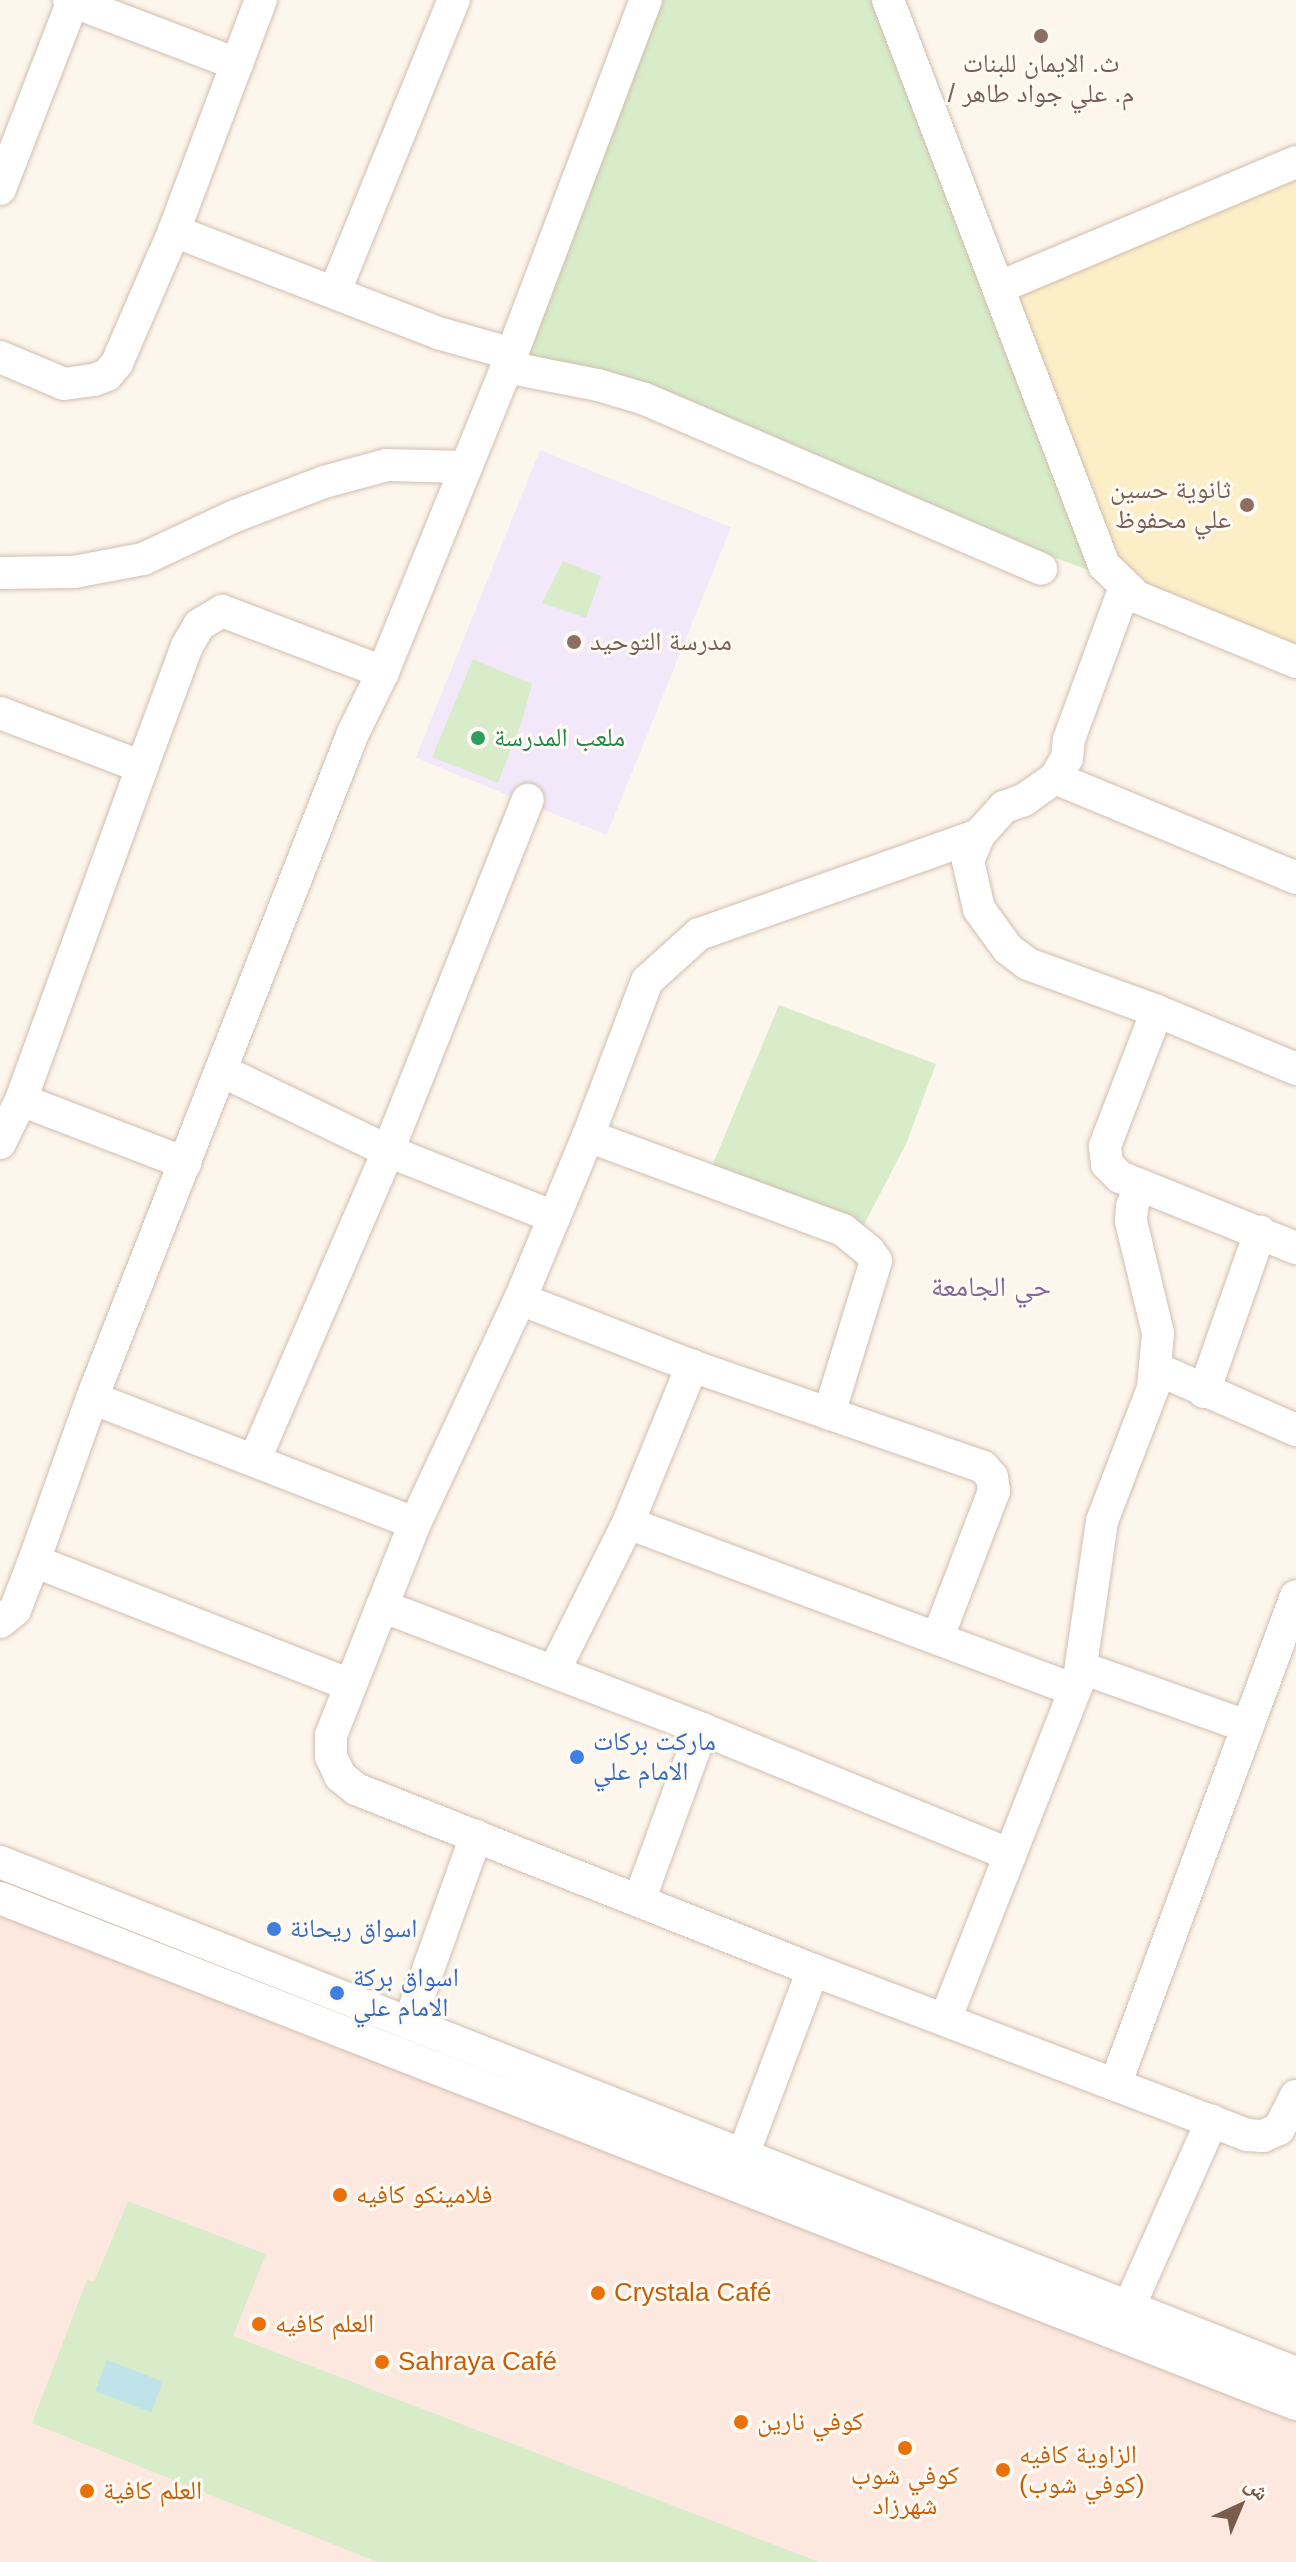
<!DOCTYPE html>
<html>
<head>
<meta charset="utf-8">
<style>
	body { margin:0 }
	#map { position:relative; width:1296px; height:2562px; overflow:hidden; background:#fdf6ec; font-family:Helvetica,"Noto Naskh Arabic",sans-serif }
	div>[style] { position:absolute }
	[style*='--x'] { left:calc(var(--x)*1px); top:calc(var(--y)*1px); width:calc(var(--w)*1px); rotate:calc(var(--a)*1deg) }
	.commercial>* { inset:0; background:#fde8e0 }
	.education>* { inset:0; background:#f3e8fa; transform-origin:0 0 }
	.green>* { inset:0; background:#d8ecc9 }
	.sand>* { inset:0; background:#fcefc7 }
	.water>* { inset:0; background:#bfe3e8; transform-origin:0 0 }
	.roads { filter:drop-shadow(0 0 2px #d1beb0) drop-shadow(0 0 2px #d1beb0) }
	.minor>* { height:32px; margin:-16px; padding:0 16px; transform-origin:16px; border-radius:16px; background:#fff }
	.dots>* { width:22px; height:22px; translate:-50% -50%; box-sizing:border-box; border:4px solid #fffaf3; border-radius:50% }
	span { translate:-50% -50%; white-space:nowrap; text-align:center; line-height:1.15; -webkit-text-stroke:6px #fffaf3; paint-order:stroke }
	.education-label { font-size:26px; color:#785e54 }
	.right { translate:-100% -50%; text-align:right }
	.left { translate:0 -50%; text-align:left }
	.leisure-label { font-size:26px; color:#27864d }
	.shop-label { font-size:26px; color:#366cbe }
	.food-label { font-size:26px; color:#c56008 }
	.neighbourhood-label { font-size:28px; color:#846695 }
	.north { position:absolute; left:1200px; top:2466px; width:80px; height:80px; -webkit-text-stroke:6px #fffaf3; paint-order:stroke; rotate:44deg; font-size:22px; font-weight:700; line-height:32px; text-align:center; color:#7a5c4d }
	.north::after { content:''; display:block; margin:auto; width:28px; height:36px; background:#7a5c4d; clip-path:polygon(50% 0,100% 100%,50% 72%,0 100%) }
</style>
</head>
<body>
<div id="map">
	<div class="commercial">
		<div style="clip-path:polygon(0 1906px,1296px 2412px,1296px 2562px,0 2562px)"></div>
	</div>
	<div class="education">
		<div style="left:540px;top:450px;width:206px;height:332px;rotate:22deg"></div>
	</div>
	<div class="green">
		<div style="clip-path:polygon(643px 0,886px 0,1096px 573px,512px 354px)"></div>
		<div style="clip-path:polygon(563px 561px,601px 576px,586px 618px,542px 603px)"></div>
		<div style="clip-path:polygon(473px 659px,532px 684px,523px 718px,498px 783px,432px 757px)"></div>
		<div style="clip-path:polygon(779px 1005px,936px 1064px,906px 1144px,857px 1238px,707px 1178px)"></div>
		<div style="clip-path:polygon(128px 2201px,266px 2254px,233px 2336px,819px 2562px,377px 2562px,32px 2423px,87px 2280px,94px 2282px)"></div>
	</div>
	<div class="sand">
		<div style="clip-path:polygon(1296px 160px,1296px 662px,1114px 577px,1000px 287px)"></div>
	</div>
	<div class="water">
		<div style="left:107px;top:2360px;width:60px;height:33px;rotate:21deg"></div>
	</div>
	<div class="roads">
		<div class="minor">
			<div style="--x:69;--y:0;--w:180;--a:20.9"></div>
			<div style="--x:888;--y:0;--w:605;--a:69.08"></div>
			<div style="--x:1104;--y:565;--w:46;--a:44.1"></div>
			<div style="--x:1137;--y:597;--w:172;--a:22.2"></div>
			<div style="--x:0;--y:189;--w:202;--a:-68.8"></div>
			<div style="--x:174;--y:231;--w:283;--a:21.1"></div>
			<div style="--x:438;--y:333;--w:77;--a:15.8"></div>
			<div style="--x:1000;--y:287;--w:321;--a:-22.9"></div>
			<div style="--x:335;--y:291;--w:314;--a:-67.8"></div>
			<div style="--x:0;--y:357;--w:69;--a:22.9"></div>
			<div style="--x:64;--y:384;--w:30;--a:-8"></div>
			<div style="--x:94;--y:380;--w:14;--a:-21"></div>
			<div style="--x:107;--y:375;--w:16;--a:-50"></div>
			<div style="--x:117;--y:363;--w:144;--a:-66.6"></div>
			<div style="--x:174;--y:231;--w:247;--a:-69.4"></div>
			<div style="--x:506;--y:367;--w:94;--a:11.1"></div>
			<div style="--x:598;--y:385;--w:49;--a:16.6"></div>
			<div style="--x:645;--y:399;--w:431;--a:23.2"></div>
			<div style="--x:0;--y:573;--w:74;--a:-0.8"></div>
			<div style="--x:74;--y:572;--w:70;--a:-10.7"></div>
			<div style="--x:143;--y:559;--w:102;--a:-25.1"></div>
			<div style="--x:235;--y:516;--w:95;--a:-20.9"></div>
			<div style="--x:324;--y:482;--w:65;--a:-15.1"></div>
			<div style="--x:387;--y:465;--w:77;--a:1.5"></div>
			<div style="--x:1125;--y:587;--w:162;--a:110.2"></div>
			<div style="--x:1069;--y:739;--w:19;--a:96"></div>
			<div style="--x:1067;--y:758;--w:23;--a:121"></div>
			<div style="--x:1055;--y:778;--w:38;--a:145"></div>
			<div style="--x:1024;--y:800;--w:21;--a:161"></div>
			<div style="--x:1004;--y:807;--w:38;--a:132"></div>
			<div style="--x:979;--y:835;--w:297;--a:160.5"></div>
			<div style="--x:699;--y:934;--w:70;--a:137.9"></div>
			<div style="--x:647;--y:981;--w:166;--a:110.8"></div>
			<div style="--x:588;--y:1136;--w:177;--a:112.6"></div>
			<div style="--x:520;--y:1299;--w:247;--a:115.1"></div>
			<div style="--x:415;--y:1523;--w:228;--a:111.6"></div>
			<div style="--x:331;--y:1735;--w:21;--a:90"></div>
			<div style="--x:331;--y:1756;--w:22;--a:66"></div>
			<div style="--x:340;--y:1776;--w:21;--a:39"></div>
			<div style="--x:356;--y:1789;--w:492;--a:21.6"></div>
			<div style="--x:813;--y:1970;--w:464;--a:20.8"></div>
			<div style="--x:1247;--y:2135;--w:16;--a:4"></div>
			<div style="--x:1263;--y:2136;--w:17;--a:-24"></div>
			<div style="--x:1279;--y:2129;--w:37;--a:-63"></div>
			<div style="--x:0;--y:713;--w:152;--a:20.8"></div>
			<div style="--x:1055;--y:778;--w:261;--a:22.5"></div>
			<div style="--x:979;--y:835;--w:28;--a:113"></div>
			<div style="--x:968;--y:861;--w:49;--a:77.1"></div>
			<div style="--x:979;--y:909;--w:49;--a:54.1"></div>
			<div style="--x:1008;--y:949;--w:25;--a:37"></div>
			<div style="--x:1028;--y:964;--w:137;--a:20"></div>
			<div style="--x:1157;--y:1011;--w:151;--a:22.6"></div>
			<div style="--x:1157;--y:1011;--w:145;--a:111.1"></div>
			<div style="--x:1105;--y:1146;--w:18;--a:84"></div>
			<div style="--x:1107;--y:1164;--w:18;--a:45"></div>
			<div style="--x:1120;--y:1177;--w:190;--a:22"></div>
			<div style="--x:222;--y:1071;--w:184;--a:25.7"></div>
			<div style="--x:388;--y:1151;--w:179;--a:21.7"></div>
			<div style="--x:21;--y:1100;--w:176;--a:21"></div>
			<div style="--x:588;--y:1136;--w:272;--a:20.2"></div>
			<div style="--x:843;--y:1230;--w:33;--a:39"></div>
			<div style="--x:869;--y:1251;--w:12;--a:55"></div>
			<div style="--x:876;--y:1261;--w:160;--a:107.1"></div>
			<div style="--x:0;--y:1143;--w:48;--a:-64"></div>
			<div style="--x:21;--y:1100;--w:354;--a:-70"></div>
			<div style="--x:142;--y:767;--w:129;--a:-69.6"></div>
			<div style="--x:187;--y:646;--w:24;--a:-60"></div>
			<div style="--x:199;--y:625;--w:27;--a:-31"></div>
			<div style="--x:222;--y:611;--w:172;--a:20.8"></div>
			<div style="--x:520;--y:1299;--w:185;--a:21.3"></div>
			<div style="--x:692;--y:1366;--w:308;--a:19.1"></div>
			<div style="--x:983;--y:1467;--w:13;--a:48"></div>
			<div style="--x:992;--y:1477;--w:14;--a:82"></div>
			<div style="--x:994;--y:1491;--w:156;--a:111"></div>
			<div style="--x:1157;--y:1369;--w:152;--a:23.7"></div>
			<div style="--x:1204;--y:1392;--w:170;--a:-70.7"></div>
			<div style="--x:92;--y:1398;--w:346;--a:21.2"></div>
			<div style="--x:255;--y:1459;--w:335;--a:-66.6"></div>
			<div style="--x:388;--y:1151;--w:378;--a:-68.3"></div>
			<div style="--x:628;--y:1523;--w:476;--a:20.5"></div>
			<div style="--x:34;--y:1561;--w:173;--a:-70.4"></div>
			<div style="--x:92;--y:1398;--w:714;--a:-68.57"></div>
			<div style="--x:353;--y:733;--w:68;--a:-63.8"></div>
			<div style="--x:383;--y:672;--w:343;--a:-67.9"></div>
			<div style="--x:512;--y:354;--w:379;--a:-69.3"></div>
			<div style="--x:382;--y:1606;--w:343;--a:21"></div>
			<div style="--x:702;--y:1729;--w:333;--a:22.2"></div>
			<div style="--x:0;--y:1622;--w:19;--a:-39"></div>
			<div style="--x:15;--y:1610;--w:53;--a:-68.8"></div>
			<div style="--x:34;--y:1561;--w:340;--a:21.4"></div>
			<div style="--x:1082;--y:1668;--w:174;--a:19.5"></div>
			<div style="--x:554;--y:1671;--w:165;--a:-63.4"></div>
			<div style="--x:628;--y:1523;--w:170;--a:-67.8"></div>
			<div style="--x:0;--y:1862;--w:1393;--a:21.52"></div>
			<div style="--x:0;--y:1898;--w:1391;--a:21.33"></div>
			<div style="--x:639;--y:1901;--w:183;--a:-69.9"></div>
			<div style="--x:945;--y:2020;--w:366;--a:-68.5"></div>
			<div style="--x:1079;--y:1679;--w:160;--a:-81.7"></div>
			<div style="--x:1102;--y:1521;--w:142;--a:-69"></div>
			<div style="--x:1153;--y:1388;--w:55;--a:-84.8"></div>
			<div style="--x:1158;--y:1333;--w:115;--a:-103.6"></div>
			<div style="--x:1131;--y:1221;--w:14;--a:-86"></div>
			<div style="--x:1132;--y:1207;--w:23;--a:-70"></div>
			<div style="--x:409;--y:2023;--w:199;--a:-70.3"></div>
			<div style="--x:1115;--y:2085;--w:521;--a:-69.69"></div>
			<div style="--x:743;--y:2155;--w:198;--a:-69.3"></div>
			<div style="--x:1129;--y:2307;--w:204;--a:-66"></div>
		</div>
	</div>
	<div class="dots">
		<div style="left:1041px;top:36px;background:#8d6e63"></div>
		<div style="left:1247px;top:505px;background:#8d6e63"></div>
		<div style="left:574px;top:642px;background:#8d6e63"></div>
		<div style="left:478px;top:738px;background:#2e9e5b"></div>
		<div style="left:577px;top:1757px;background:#3f7fe0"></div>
		<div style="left:274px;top:1929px;background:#3f7fe0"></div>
		<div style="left:337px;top:1993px;background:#3f7fe0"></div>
		<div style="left:340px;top:2195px;background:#e8710a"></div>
		<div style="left:598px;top:2293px;background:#e8710a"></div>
		<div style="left:259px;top:2324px;background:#e8710a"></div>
		<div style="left:382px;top:2362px;background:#e8710a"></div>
		<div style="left:741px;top:2422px;background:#e8710a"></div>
		<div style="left:905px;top:2448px;background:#e8710a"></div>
		<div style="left:1003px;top:2470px;background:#e8710a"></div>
		<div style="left:87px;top:2491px;background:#e8710a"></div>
	</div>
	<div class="education-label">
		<span style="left:1041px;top:79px">ث. الايمان للبنات<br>/ م. علي جواد طاهر</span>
		<span class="right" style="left:1231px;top:505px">ثانوية حسين<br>علي محفوظ</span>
		<span class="left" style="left:590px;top:642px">مدرسة التوحيد</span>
	</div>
	<div class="leisure-label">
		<span class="left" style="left:494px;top:738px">ملعب المدرسة</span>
	</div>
	<div class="shop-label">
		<span class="left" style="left:593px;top:1757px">ماركت بركات<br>الامام علي</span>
		<span class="left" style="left:290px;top:1929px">اسواق ريحانة</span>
		<span class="left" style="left:353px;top:1993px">اسواق بركة<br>الامام علي</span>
	</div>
	<div class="food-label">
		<span class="left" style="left:356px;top:2195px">فلامينكو كافيه</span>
		<span class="left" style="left:614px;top:2293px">Crystala Café</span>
		<span class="left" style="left:275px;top:2324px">العلم كافيه</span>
		<span class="left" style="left:398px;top:2362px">Sahraya Café</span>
		<span class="left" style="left:757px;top:2422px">كوفي نارين</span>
		<span class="left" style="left:1019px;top:2470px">الزاوية كافيه<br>(كوفي شوب)</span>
		<span style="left:905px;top:2491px">كوفي شوب<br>شهرزاد</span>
		<span class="left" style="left:103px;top:2491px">العلم كافية</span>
	</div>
	<div class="neighbourhood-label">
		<span style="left:991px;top:1287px">حي الجامعة</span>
	</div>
	<div class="north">ش</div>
</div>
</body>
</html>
